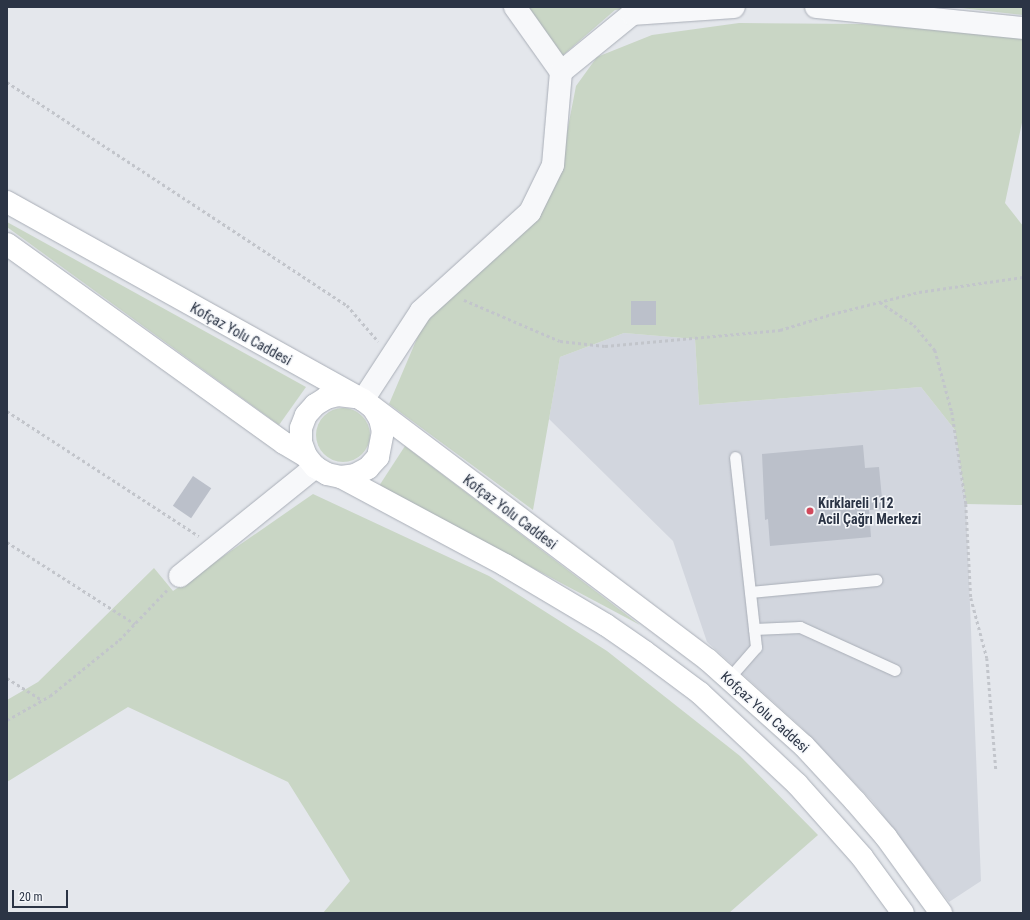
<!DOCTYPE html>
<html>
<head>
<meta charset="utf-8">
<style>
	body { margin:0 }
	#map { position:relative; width:1030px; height:920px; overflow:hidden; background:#e4e7ec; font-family:"Roboto Condensed",sans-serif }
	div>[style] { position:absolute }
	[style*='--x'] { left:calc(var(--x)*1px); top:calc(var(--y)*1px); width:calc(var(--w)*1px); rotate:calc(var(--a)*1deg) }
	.built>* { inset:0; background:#d2d6de }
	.green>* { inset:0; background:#c9d6c5 }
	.round { border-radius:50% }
	.building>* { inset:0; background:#bbc0ca; transform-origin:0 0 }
	.path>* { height:2.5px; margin-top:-1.25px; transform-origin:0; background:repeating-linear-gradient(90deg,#c2c5cb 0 3px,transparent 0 6px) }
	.roads { filter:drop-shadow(0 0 1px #a9aeb7) drop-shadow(0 0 1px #a9aeb7) }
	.service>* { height:11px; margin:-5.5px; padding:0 5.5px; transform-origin:5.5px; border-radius:5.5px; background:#f7f8fa }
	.minor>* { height:22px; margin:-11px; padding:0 11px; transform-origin:11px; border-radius:11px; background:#f7f8fa }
	.secondary>* { height:22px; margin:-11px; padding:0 11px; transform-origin:11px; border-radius:11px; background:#fff }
	.dots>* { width:11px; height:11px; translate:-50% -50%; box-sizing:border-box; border:2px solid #f4f6f9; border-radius:50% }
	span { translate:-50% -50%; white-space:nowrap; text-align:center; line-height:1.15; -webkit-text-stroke:3px #f4f6f9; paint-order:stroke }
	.street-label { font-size:14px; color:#2b3445 }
	.poi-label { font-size:14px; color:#2b3445; font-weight:700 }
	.left { translate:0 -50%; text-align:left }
	.frame { position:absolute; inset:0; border:8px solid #2b3445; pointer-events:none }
	.scale { position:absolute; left:12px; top:890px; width:56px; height:18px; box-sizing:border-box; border:2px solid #2b3445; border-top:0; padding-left:5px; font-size:12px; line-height:14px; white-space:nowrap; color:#2b3445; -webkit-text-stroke:3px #f4f6f9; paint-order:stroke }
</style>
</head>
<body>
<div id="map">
	<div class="built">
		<div style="clip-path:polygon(624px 333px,695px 339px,699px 405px,921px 387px,955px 430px,966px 504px,981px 881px,949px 902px,872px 801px,800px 726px,707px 642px,673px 541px,549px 419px,560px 357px)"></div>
	</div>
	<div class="green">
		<div style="clip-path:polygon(525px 7px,646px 7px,615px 10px,562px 56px)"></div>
		<div style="clip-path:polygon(952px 7px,1023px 7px,1023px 15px)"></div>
		<div style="clip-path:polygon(739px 23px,862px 24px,1023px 36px,1023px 118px,1005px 203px,1023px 226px,1023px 505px,966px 504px,955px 430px,921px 387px,699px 405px,695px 339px,624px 333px,560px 357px,533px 510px,389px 404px,424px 322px,539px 216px,561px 163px,576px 86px,597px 57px,652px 35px)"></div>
		<div style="clip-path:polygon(7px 222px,306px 387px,279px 425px,7px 227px)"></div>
		<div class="round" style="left:316px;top:408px;width:54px;height:54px"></div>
		<div style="clip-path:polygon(405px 446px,640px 625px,379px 486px)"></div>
		<div style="clip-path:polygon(313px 494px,489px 576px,607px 651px,740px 756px,818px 835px,729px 913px,323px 913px,350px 881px,288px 782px,128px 707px,7px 782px,7px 700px,38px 682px,154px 568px,173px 591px)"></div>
	</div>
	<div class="building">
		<div style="left:631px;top:301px;width:25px;height:24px"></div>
		<div style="clip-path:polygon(863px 445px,865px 468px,879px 467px,883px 509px,869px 510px,871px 537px,770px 546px,768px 519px,765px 520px,762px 454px)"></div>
		<div style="left:193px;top:476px;width:22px;height:36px;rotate:34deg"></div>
	</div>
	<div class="path">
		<div style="--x:7;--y:82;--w:407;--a:33.3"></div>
		<div style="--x:347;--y:305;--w:48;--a:49.3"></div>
		<div style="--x:464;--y:300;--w:104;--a:23.1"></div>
		<div style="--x:560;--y:341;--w:45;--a:6.3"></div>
		<div style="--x:605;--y:346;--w:176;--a:-5.2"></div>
		<div style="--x:780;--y:330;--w:54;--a:-17.1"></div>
		<div style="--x:832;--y:314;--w:90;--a:-14.2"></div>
		<div style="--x:919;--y:292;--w:105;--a:-8.2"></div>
		<div style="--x:880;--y:302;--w:41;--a:34.1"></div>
		<div style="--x:914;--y:325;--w:33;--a:50"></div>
		<div style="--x:935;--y:350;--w:64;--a:74.7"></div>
		<div style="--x:952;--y:412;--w:93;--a:81.3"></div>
		<div style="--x:966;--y:504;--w:94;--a:87"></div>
		<div style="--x:971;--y:598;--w:62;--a:75.1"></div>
		<div style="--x:987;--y:658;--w:112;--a:85.4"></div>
		<div style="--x:7;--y:411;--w:229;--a:33.1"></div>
		<div style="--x:7;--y:542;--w:152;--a:32.6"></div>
		<div style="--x:7;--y:678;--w:41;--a:32.2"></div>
		<div style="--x:7;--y:720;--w:49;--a:-29.2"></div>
		<div style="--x:50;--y:696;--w:89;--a:-39.1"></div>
		<div style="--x:119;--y:640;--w:69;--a:-46.2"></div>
	</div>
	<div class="roads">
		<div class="service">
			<div style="--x:750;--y:592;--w:127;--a:-5.4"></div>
			<div style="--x:754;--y:629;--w:46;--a:-2.5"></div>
			<div style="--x:800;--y:627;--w:104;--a:24.4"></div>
			<div style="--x:729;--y:678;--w:41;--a:-48.9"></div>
			<div style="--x:756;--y:647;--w:191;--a:-96.3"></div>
		</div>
		<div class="minor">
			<div style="--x:515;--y:7;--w:80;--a:54.7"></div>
			<div style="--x:816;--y:7;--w:208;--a:5.8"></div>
			<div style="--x:363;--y:400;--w:106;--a:-56.9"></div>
			<div style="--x:421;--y:311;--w:147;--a:-42.2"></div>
			<div style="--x:530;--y:212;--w:52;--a:-63.9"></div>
			<div style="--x:553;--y:165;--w:93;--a:-85.1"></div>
			<div style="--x:561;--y:72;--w:92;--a:-39.2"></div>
			<div style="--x:632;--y:14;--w:102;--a:-3.9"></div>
			<div style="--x:180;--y:576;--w:174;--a:-38.9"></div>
		</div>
		<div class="secondary">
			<div style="--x:7;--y:202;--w:407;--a:29.1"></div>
			<div style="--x:363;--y:400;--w:431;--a:37"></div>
			<div style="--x:707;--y:659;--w:130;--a:41.9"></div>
			<div style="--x:804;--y:746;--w:75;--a:47.2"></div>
			<div style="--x:855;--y:801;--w:48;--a:49.3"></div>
			<div style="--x:886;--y:837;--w:94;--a:54.1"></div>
			<div style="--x:7;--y:244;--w:341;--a:35.7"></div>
			<div style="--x:284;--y:443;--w:26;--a:31"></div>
			<div style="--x:306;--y:456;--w:14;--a:51"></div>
			<div style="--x:315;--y:467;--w:14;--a:30"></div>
			<div style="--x:327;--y:474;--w:14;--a:12"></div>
			<div style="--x:341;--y:477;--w:186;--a:28.2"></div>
			<div style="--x:505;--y:565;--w:117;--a:30.7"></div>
			<div style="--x:606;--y:625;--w:47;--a:34.7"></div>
			<div style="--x:645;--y:652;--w:69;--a:36.7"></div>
			<div style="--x:700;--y:693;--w:133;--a:43.2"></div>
			<div style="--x:797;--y:784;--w:98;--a:48.3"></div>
			<div style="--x:862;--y:857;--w:69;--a:53.8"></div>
			<div style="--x:306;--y:456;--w:15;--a:-110"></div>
			<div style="--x:301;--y:442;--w:14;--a:-90"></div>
			<div style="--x:301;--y:428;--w:14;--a:-69"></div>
			<div style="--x:306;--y:415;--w:13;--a:-48"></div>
			<div style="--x:315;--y:405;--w:13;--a:-32"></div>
			<div style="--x:326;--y:398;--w:12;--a:-14"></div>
			<div style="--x:338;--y:395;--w:17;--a:7"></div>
			<div style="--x:341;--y:477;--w:14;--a:-8"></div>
			<div style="--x:355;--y:475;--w:15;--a:-28"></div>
			<div style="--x:368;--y:468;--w:15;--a:-48"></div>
			<div style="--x:378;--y:457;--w:25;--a:-79"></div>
			<div style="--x:383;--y:432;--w:13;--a:-103"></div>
			<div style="--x:380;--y:419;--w:13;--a:-122"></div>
		</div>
	</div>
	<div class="dots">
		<div style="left:810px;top:511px;background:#d1495b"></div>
	</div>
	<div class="street-label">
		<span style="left:241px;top:334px;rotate:29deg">Kofçaz Yolu Caddesi</span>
		<span style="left:510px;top:512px;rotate:37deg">Kofçaz Yolu Caddesi</span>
		<span style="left:765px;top:712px;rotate:42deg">Kofçaz Yolu Caddesi</span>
	</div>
	<div class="poi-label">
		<span class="left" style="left:818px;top:511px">Kırklareli 112<br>Acil Çağrı Merkezi</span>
	</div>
	<div class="frame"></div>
	<div class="scale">20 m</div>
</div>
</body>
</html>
